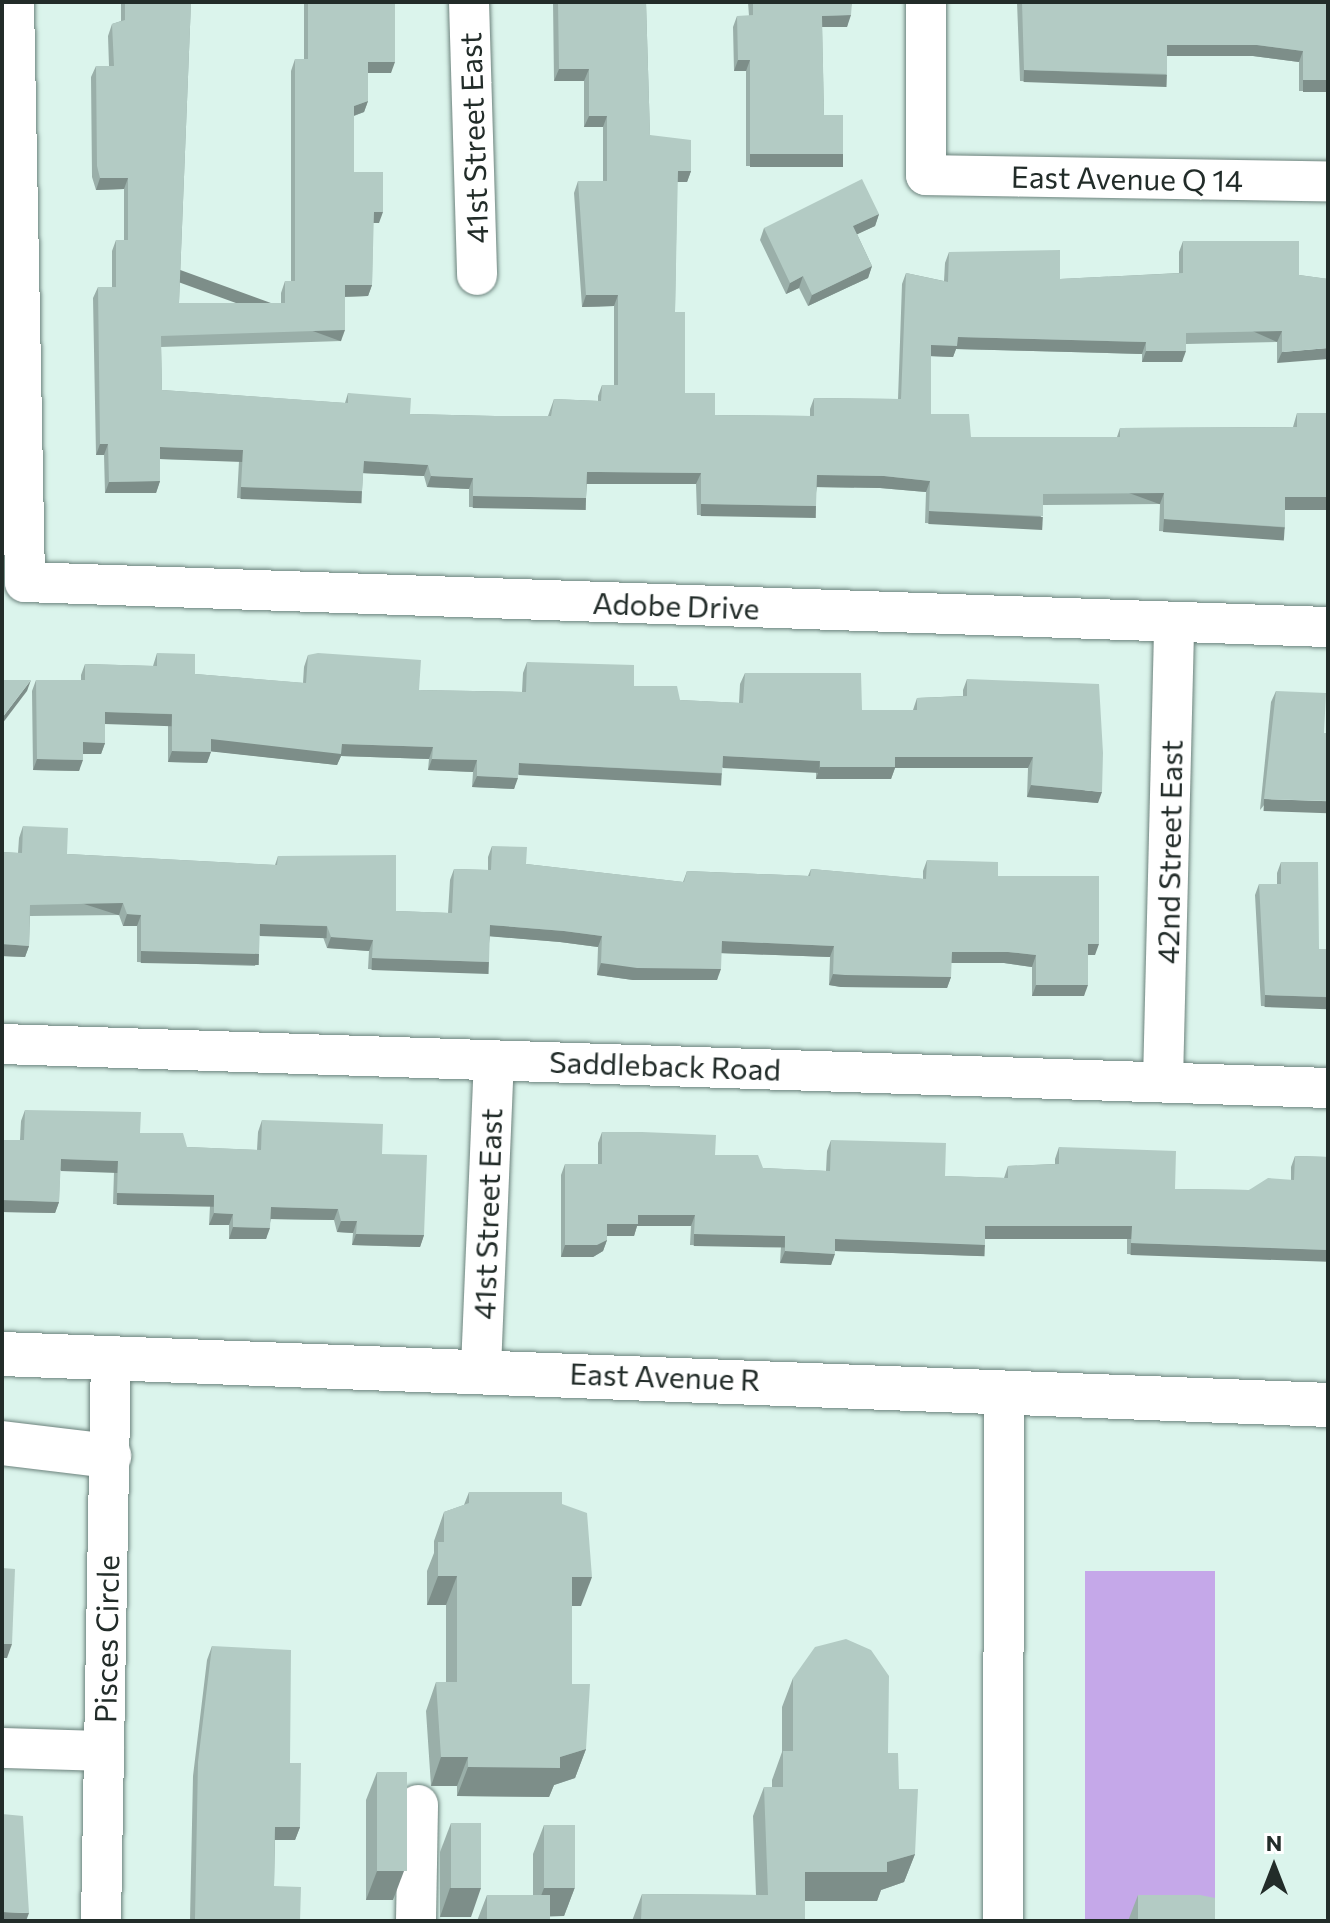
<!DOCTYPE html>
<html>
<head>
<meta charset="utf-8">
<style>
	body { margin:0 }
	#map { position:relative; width:1330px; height:1923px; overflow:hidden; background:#dbf4ec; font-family:Commissioner,sans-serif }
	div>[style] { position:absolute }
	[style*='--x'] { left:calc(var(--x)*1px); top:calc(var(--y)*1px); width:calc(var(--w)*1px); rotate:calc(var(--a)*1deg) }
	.water>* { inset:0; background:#c5a8e9; transform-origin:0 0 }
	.roads { filter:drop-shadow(0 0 2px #6c827c) drop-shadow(0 0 2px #6c827c) }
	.street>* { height:40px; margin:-20px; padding:0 20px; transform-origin:20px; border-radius:20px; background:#fff }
	.secondary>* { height:44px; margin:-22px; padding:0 22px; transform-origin:22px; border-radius:22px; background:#fff }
	.wall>* { inset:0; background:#9aafa9 }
	.shaded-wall>* { inset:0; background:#7d8e89; transform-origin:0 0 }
	.building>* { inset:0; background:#b3cbc4; transform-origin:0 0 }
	span { translate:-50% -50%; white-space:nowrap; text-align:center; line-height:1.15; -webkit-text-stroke:6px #fff; paint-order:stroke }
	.street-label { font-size:30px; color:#222c29 }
	.frame { position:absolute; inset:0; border:4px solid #222c29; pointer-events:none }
	.north { position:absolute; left:1234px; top:1827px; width:80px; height:80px; -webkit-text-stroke:6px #fff; paint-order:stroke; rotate:0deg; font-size:22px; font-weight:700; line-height:32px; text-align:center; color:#222c29 }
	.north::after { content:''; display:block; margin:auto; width:28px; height:36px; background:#222c29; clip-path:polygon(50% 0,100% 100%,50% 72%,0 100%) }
</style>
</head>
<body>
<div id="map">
	<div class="water">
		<div style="left:1085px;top:1571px;width:130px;height:350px"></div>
	</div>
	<div class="roads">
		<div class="street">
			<div style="--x:14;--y:2;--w:580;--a:88.91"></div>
			<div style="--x:25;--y:582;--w:1304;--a:1.98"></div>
			<div style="--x:469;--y:2;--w:273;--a:88.3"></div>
			<div style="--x:926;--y:2;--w:173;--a:90"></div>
			<div style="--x:926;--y:175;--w:402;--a:0.9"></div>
			<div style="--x:2;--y:1044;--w:1327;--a:1.9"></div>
			<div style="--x:1163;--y:1081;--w:458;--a:-88.6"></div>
			<div style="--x:481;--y:1368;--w:308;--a:-87.6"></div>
			<div style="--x:2;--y:1748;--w:102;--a:1.7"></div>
			<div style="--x:101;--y:1921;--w:565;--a:-88.99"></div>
			<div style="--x:416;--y:1921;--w:116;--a:-89"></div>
			<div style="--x:1003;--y:1921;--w:530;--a:-89.89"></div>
		</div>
		<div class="secondary">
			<div style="--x:2;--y:1354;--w:1327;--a:2.2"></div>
			<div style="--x:2;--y:1443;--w:108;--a:6.9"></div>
		</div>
	</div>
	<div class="wall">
		<div style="clip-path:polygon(121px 2px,191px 2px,179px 303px,281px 303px,281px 293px,285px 281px,291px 281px,291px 71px,295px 59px,304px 59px,304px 2px,395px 2px,391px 73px,368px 73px,368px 101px,364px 112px,354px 116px,354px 172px,379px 223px,373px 223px,372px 285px,368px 296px,345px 297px,341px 341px,161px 347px,162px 390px,345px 403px,348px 393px,410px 414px,495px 416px,548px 416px,554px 399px,598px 401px,598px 396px,602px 385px,614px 385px,614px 306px,582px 307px,574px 193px,578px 181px,603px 181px,603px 127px,584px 127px,584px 81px,554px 81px,553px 2px,646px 2px,650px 135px,691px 171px,687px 182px,677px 182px,675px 312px,685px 393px,715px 415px,810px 416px,810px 409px,814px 398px,898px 399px,902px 284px,906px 273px,944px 281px,945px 263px,949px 252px,1060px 279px,1179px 273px,1179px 252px,1183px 241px,1299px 275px,1328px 279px,1277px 363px,1277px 342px,1186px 344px,1182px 362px,1142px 362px,1142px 354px,956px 349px,953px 357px,931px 356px,931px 414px,971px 437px,1117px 437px,1120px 428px,1293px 427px,1297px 413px,1328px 509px,1285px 509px,1285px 527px,1280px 539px,1159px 531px,1160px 504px,1043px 505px,1039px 527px,925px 523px,926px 492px,880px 488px,817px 487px,812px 517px,697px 515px,696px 484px,587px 484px,586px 498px,582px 509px,469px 507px,469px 489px,427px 487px,424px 476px,363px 473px,362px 491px,358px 503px,237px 498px,239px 461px,160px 459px,160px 481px,156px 493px,105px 493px,104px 455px,96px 455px,93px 298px,98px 287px,112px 287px,112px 251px,116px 240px,124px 240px,124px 189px,96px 190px,92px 177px,91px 77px,96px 66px,109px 66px,108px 36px,112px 24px,121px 21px)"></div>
		<div style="clip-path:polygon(748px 2px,852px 2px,847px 27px,822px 27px,824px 115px,843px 154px,839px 166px,746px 166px,746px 71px,734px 71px,733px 27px,737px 16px,749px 16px)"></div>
		<div style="clip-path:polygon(1017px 2px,1328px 2px,1328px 91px,1299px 91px,1299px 62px,1253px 56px,1167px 56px,1167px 74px,1162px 85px,1020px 81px)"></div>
		<div style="clip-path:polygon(879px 214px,875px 226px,857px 234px,872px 266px,868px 278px,808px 306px,799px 288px,786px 294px,760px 240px,764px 228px)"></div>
		<div style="clip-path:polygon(157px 653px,195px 674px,303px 683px,304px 667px,308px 655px,419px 690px,522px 692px,523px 673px,527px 662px,634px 686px,680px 700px,739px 703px,740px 684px,745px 673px,862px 710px,913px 710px,917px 698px,963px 696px,963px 690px,967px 679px,1098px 803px,1027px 797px,1028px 768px,895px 768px,891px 779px,816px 779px,816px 772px,722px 767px,722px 773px,718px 784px,518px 774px,514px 789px,472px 787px,473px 772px,428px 770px,429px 759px,341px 756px,337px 765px,211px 751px,207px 763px,168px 762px,168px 725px,105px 723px,105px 743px,101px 754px,83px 754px,79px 771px,33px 770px,32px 691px,36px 680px,81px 680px,81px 675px,85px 664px,153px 666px)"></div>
		<div style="clip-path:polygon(1276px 691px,1324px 733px,1260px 810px,1271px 702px)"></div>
		<div style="clip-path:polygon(23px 826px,67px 854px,275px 865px,278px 856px,396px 911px,448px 913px,450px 880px,454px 869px,488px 870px,488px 857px,492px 846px,526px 864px,683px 882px,687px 871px,808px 876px,811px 869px,923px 879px,923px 871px,927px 860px,998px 876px,1095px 955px,1088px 955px,1084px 996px,1032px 996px,1032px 967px,1004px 963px,951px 963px,951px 977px,947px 988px,841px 987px,829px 985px,830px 957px,721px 953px,717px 980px,633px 980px,597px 975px,598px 947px,560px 942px,490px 936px,485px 973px,368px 969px,369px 951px,327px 948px,323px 937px,259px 935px,259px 954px,255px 966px,137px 962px,137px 926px,123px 926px,119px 915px,30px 916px,29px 946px,25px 957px,2px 956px,2px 852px,18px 853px,19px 838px)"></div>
		<div style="clip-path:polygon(1281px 862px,1319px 949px,1328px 949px,1328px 1008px,1261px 1006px,1255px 895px,1259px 884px,1277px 884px,1277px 873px)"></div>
		<div style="clip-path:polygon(25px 1110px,140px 1133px,187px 1147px,257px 1150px,258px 1132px,262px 1120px,382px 1154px,424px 1235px,420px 1247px,352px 1245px,353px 1233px,337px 1232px,334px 1220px,271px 1219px,266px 1239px,229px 1239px,229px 1225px,209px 1225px,210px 1206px,113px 1204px,114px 1172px,60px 1170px,59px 1202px,55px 1213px,2px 1212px,2px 1140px,20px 1140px,21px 1121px)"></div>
		<div style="clip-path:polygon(602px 1132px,715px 1155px,763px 1168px,826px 1171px,827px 1151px,831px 1140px,945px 1176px,1004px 1178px,1008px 1166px,1055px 1164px,1055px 1159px,1059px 1147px,1175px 1189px,1249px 1190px,1291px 1180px,1291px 1167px,1295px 1156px,1328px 1157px,1328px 1261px,1127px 1254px,1127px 1238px,985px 1238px,985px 1245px,981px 1256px,835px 1251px,831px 1265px,780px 1263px,781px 1247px,690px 1245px,691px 1226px,637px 1226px,634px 1236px,607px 1236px,607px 1240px,603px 1251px,593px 1257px,561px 1257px,561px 1175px,565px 1164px,598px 1164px,598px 1143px)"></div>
		<div style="clip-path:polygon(469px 1492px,562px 1504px,581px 1606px,572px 1606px,572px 1684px,586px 1749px,575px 1778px,554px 1785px,549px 1797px,457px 1796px,457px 1786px,431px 1786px,426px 1711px,436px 1682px,446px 1682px,446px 1605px,427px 1605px,427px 1571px,434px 1553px,434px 1541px,444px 1512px,464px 1505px)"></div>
		<div style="clip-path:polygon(212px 1646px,290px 1763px,300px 1827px,295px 1840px,275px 1840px,274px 1886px,300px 1921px,190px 1921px,193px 1776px,207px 1660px)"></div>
		<div style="clip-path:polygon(793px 1678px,888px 1753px,899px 1789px,915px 1854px,904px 1882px,881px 1890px,877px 1901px,805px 1901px,805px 1921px,632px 1921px,642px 1894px,756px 1895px,753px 1816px,764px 1787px,772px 1787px,772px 1780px,782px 1752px,782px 1707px)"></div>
		<div style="clip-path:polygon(377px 1772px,393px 1900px,366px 1900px,366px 1800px)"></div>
		<div style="clip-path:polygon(451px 1823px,471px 1917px,440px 1917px,440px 1852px)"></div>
		<div style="clip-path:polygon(544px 1825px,575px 1887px,564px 1916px,550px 1916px,550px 1921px,477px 1921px,487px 1895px,533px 1895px,533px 1854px)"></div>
		<div style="clip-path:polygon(1138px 1895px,1215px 1921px,1128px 1921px)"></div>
	</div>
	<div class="shaded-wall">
		<div style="clip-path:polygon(851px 15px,847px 27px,818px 27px,822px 16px)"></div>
		<div style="clip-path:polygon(1167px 45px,1257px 45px,1303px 51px,1299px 62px,1253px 56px,1162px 56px)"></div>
		<div style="clip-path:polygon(738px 60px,750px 60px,746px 71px,734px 71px)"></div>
		<div style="clip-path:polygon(368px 62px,395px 62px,391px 73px,364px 73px)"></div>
		<div style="clip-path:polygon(559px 69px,589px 69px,584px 81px,554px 81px)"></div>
		<div style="left:1024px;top:70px;width:143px;height:12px;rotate:2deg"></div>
		<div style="left:1303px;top:80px;width:25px;height:12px"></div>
		<div style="clip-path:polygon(368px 101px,364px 112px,350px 117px,354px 106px)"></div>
		<div style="clip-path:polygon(589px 116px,607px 116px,603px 127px,584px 127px)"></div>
		<div style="left:750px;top:154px;width:93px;height:13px"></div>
		<div style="clip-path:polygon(678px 171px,691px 171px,687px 182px,674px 182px)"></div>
		<div style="clip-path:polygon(100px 178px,128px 178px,124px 189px,96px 190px)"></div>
		<div style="clip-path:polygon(374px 212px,383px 212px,379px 223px,370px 223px)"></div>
		<div style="clip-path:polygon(879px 214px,875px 226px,849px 238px,853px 226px)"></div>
		<div style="clip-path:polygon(872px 266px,868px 278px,808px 306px,812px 295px)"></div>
		<div style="clip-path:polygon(803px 276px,799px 288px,786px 294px,790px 283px)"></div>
		<div style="clip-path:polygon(345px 285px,372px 285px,368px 296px,341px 297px)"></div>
		<div style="clip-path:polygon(586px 295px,618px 295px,614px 306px,582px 307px)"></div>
		<div style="left:345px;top:330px;width:12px;height:184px;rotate:110deg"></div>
		<div style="left:1282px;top:331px;width:12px;height:96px;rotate:114deg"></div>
		<div style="clip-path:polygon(958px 337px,1146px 342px,1142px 354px,956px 349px,953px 357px,927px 356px,931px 345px)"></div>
		<div style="clip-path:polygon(1328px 348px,1328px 359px,1277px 363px,1282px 352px)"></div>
		<div style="clip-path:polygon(1146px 351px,1186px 351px,1182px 362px,1142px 362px)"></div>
		<div style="clip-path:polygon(100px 444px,108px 444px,104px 455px,96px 455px)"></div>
		<div style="left:160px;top:447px;width:83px;height:12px;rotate:2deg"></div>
		<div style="clip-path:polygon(364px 461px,428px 465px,424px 476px,360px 473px)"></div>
		<div style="clip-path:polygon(587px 472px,701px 473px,696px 484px,583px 484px)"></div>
		<div style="clip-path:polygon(817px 475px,884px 476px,930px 481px,926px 492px,880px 488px,813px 487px)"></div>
		<div style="clip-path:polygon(431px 476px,473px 478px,469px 489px,427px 487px)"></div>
		<div style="clip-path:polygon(160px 481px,156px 493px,105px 493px,109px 482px)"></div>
		<div style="left:241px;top:487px;width:121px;height:12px;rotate:2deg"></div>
		<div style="left:1164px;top:493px;width:12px;height:121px;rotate:110deg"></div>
		<div style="left:473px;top:496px;width:113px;height:12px;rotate:1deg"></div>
		<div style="left:1285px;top:497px;width:43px;height:13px"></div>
		<div style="left:701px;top:504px;width:115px;height:12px;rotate:1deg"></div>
		<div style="left:929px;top:511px;width:114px;height:13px;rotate:3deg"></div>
		<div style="left:1164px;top:519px;width:121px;height:13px;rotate:4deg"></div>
		<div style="clip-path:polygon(31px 680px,27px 691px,2px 724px,2px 718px)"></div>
		<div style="left:105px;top:712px;width:67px;height:12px;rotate:2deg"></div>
		<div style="clip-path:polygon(211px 739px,342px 744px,433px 747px,429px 759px,341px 756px,337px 765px,207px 751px)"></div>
		<div style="clip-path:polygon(83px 742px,105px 743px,101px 754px,79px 754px)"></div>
		<div style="clip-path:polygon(172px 751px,211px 752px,207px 763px,168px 762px)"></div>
		<div style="left:723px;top:756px;width:97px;height:12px;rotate:3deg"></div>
		<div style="clip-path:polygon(895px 757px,1033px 757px,1028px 768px,895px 768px,891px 779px,816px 779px,820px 767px)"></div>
		<div style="clip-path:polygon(37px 759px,83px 760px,79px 771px,33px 770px)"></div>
		<div style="clip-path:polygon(432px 759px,477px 760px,473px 772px,428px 770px)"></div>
		<div style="left:519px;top:763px;width:203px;height:12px;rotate:3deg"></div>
		<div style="clip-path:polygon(477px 776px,518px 778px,514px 789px,472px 787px)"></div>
		<div style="clip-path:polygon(1031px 785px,1102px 792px,1098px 803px,1027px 797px)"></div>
		<div style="left:1264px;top:799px;width:64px;height:12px;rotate:2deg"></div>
		<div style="left:123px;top:903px;width:13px;height:93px;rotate:108deg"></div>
		<div style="clip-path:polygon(127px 914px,141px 915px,137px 926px,123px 926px)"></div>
		<div style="left:260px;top:924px;width:67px;height:12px;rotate:2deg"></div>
		<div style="clip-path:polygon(490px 925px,564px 931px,602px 936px,598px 947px,560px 942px,486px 936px)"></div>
		<div style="clip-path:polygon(331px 937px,373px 940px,369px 951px,327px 948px)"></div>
		<div style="clip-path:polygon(722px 941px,834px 946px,830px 957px,717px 953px)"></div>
		<div style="clip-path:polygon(2px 944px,29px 946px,25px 957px,2px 956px)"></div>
		<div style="clip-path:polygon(1088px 944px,1099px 944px,1095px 955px,1084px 955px)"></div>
		<div style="left:141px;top:951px;width:118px;height:12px;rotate:1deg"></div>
		<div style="clip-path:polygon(952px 952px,1008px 952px,1036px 955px,1032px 967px,1004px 963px,947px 963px)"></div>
		<div style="left:372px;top:958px;width:117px;height:12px;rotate:2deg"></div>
		<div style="clip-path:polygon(601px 963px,721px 969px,717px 980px,633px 980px,597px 975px)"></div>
		<div style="clip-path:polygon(833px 974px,951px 977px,947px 988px,841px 987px,829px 985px)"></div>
		<div style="clip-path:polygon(1036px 985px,1088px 985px,1084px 996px,1032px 996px)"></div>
		<div style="left:1265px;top:995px;width:63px;height:12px;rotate:2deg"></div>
		<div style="left:61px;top:1159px;width:57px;height:12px;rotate:2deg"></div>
		<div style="left:117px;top:1193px;width:97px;height:12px;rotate:1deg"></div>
		<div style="clip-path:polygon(2px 1200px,59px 1202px,55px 1213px,2px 1212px)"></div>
		<div style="clip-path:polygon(271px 1207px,338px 1209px,334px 1220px,267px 1219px)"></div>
		<div style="clip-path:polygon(214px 1213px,233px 1214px,229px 1225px,209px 1225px)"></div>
		<div style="clip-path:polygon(638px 1215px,695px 1215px,691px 1226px,637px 1226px,634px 1236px,603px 1236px,607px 1224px)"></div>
		<div style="clip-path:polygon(341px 1221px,357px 1221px,353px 1233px,337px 1232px)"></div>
		<div style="left:985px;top:1226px;width:147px;height:13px"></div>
		<div style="clip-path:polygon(233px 1227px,270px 1228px,266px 1239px,229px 1239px)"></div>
		<div style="clip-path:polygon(356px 1234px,424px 1235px,420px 1247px,352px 1245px)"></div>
		<div style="left:694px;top:1234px;width:91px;height:12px;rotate:1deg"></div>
		<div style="left:835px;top:1239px;width:150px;height:12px;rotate:2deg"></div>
		<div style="clip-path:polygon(607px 1240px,603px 1251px,593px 1257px,561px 1257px,565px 1245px)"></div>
		<div style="left:1131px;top:1243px;width:197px;height:12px;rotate:2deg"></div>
		<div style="clip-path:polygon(785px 1251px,835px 1254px,831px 1265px,780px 1263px)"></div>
		<div style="clip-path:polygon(438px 1576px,457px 1576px,446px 1605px,427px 1605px)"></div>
		<div style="clip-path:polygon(572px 1577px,592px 1577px,581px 1606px,562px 1606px)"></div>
		<div style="clip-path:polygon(2px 1644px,12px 1644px,7px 1658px,2px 1658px)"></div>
		<div style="clip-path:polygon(586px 1749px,575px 1778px,554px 1785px,549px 1797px,457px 1796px,468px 1767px,560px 1757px)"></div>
		<div style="clip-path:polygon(441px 1757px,468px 1757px,457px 1786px,431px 1786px)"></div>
		<div style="clip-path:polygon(275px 1827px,300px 1827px,295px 1840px,270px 1840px)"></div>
		<div style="clip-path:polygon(915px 1854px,904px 1882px,881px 1890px,877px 1901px,794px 1901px,805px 1872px,887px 1862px)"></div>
		<div style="clip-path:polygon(377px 1871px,404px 1871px,393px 1900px,366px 1900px)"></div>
		<div style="clip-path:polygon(575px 1887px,564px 1916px,533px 1917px,544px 1888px)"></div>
		<div style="clip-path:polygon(450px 1888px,481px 1888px,471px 1917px,440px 1917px)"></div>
		<div style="clip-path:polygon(3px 1912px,29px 1913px,26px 1921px,2px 1921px)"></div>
	</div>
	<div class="building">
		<div style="clip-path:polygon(125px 2px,191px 2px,179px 303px,285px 303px,285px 281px,295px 281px,295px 59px,308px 59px,308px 2px,395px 2px,395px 62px,368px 62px,368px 101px,354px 106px,354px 172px,383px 172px,383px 212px,374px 212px,372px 285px,345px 285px,345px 330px,161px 336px,162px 390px,348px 403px,348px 393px,411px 398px,410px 414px,495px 416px,551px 416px,554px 399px,601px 401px,602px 385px,618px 385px,618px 295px,586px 295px,578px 181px,607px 181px,607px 116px,589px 116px,589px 69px,559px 69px,558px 2px,646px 2px,650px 135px,691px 140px,691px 171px,678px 171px,675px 312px,685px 312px,685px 393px,715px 393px,715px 415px,814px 416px,814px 398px,901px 399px,906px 273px,948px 282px,949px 252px,1060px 250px,1060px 279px,1183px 273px,1183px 241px,1299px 241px,1299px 275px,1328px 279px,1328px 348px,1282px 352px,1282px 331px,1186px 333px,1186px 351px,1146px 351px,1146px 342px,958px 337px,957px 346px,931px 345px,931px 414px,969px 414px,971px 437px,1120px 437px,1120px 428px,1297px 427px,1297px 413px,1328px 413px,1328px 497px,1285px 497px,1285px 527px,1164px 519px,1164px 493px,1043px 494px,1043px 516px,929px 511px,930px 481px,884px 476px,817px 475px,816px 506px,701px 504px,701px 473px,587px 472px,586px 498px,473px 496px,473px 478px,431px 476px,428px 465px,364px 461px,362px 491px,241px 487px,243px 450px,160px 447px,160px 481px,109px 482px,108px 444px,100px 444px,98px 287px,116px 287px,116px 240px,128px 240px,128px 178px,100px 178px,97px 166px,96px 66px,114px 66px,112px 24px,125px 20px)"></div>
		<div style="clip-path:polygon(753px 2px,852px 2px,851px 15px,822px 16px,824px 115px,843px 115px,843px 154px,750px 154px,750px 60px,738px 60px,737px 16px,753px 15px)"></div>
		<div style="clip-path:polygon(1022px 2px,1328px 2px,1328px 80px,1303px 80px,1303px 51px,1257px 45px,1167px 45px,1167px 74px,1024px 70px)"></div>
		<div style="clip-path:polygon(862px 179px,879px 214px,853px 226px,872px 266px,812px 295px,803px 276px,790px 283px,764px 228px)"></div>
		<div style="clip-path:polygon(157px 653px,195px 654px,195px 674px,306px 683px,308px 655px,318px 653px,421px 660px,419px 690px,526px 692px,527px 662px,634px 665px,634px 686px,677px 686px,680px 700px,743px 703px,745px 673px,861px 673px,862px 710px,917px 710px,917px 698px,967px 696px,967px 679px,1099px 684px,1103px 753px,1102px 792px,1031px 785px,1033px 757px,895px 757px,895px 767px,820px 767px,820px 761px,723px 756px,722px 773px,519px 763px,518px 778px,477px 776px,477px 760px,432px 759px,433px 747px,342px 744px,341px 754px,211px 739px,211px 752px,172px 751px,172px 714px,105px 712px,105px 743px,83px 742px,83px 760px,37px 759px,36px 680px,85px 680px,85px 664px,157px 666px)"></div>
		<div style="clip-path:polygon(2px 680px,31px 680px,2px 718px)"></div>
		<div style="clip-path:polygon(1276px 691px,1326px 693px,1324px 733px,1328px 733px,1328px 801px,1264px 799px)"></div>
		<div style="clip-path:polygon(23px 826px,68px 828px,67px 854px,277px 865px,278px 856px,396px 855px,396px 911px,452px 913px,454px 869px,491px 870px,492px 846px,527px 847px,526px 864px,684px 882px,687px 871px,810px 876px,811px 869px,926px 879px,927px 860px,998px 862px,998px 876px,1099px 876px,1099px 944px,1088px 944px,1088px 985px,1036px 985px,1036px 955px,1008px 952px,952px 952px,951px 977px,845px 975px,833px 974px,834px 946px,722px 941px,721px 969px,637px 968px,601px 963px,602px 936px,564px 931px,490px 925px,489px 962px,372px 958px,373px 940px,331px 937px,327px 926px,260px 924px,259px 954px,141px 951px,141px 915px,127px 914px,123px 903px,30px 905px,29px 946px,2px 944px,2px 852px,22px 853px)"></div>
		<div style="clip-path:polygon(1281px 862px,1318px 862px,1319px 949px,1328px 949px,1328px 997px,1265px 995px,1259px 884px,1281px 884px)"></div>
		<div style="clip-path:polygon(25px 1110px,141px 1112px,140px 1133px,183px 1133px,187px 1147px,261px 1150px,262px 1120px,383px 1124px,382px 1154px,427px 1155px,424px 1235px,356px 1234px,357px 1221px,341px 1221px,338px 1209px,271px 1207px,270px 1228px,233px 1227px,233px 1214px,214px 1213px,214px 1195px,117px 1193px,118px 1161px,61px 1159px,59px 1202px,2px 1200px,2px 1140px,24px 1140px)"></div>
		<div style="clip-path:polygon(602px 1132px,642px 1132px,716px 1135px,715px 1155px,758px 1155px,763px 1168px,830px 1171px,831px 1140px,946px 1143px,945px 1176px,1008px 1178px,1008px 1166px,1059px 1164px,1059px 1147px,1176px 1151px,1175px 1189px,1249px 1190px,1268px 1178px,1294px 1180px,1295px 1156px,1328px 1157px,1328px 1250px,1131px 1243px,1132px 1226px,985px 1226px,985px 1245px,835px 1239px,835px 1254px,785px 1251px,785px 1236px,694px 1234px,695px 1215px,638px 1215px,638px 1224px,607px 1224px,607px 1240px,597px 1245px,565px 1245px,565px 1164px,602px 1164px)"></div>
		<div style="clip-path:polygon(469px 1492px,562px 1492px,562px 1504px,587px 1513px,592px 1577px,572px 1577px,572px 1684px,590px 1684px,586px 1749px,560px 1757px,560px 1768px,468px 1767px,468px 1757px,441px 1757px,436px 1682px,457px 1682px,457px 1576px,438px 1576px,438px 1542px,444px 1542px,444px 1512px,469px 1503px)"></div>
		<div style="clip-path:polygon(2px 1568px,15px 1569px,12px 1644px,2px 1644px)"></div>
		<div style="clip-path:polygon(846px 1639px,871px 1650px,889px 1676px,888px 1753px,898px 1753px,899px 1789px,918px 1789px,915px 1854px,887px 1862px,887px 1872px,805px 1872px,805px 1921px,641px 1921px,642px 1894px,768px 1895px,764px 1787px,783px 1787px,783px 1751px,793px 1751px,793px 1678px,815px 1647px)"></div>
		<div style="clip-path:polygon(212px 1646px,291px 1650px,290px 1763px,301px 1763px,300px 1827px,275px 1827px,274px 1886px,301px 1887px,300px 1921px,214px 1921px,214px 1920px,195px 1919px,198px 1762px)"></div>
		<div style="left:377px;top:1772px;width:30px;height:99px"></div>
		<div style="clip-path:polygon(2px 1814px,23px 1816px,29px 1913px,3px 1912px,3px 1921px,2px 1921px)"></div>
		<div style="left:451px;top:1823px;width:30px;height:65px"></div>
		<div style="left:544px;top:1825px;width:31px;height:63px"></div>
		<div style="left:487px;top:1895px;width:63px;height:26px"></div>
		<div style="clip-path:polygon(1138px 1895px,1200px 1895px,1215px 1898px,1215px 1921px,1138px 1921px)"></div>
	</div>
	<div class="street-label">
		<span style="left:473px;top:138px;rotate:-92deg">41st Street East</span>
		<span style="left:1127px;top:178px;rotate:1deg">East Avenue Q 14</span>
		<span style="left:676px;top:605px;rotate:2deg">Adobe Drive</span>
		<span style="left:1169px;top:852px;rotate:-89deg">42nd Street East</span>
		<span style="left:665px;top:1065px;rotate:2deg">Saddleback Road</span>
		<span style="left:487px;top:1214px;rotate:-88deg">41st Street East</span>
		<span style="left:665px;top:1376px;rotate:2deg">East Avenue R</span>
		<span style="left:106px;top:1639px;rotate:-89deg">Pisces Circle</span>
	</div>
	<div class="frame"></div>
	<div class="north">N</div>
</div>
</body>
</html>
